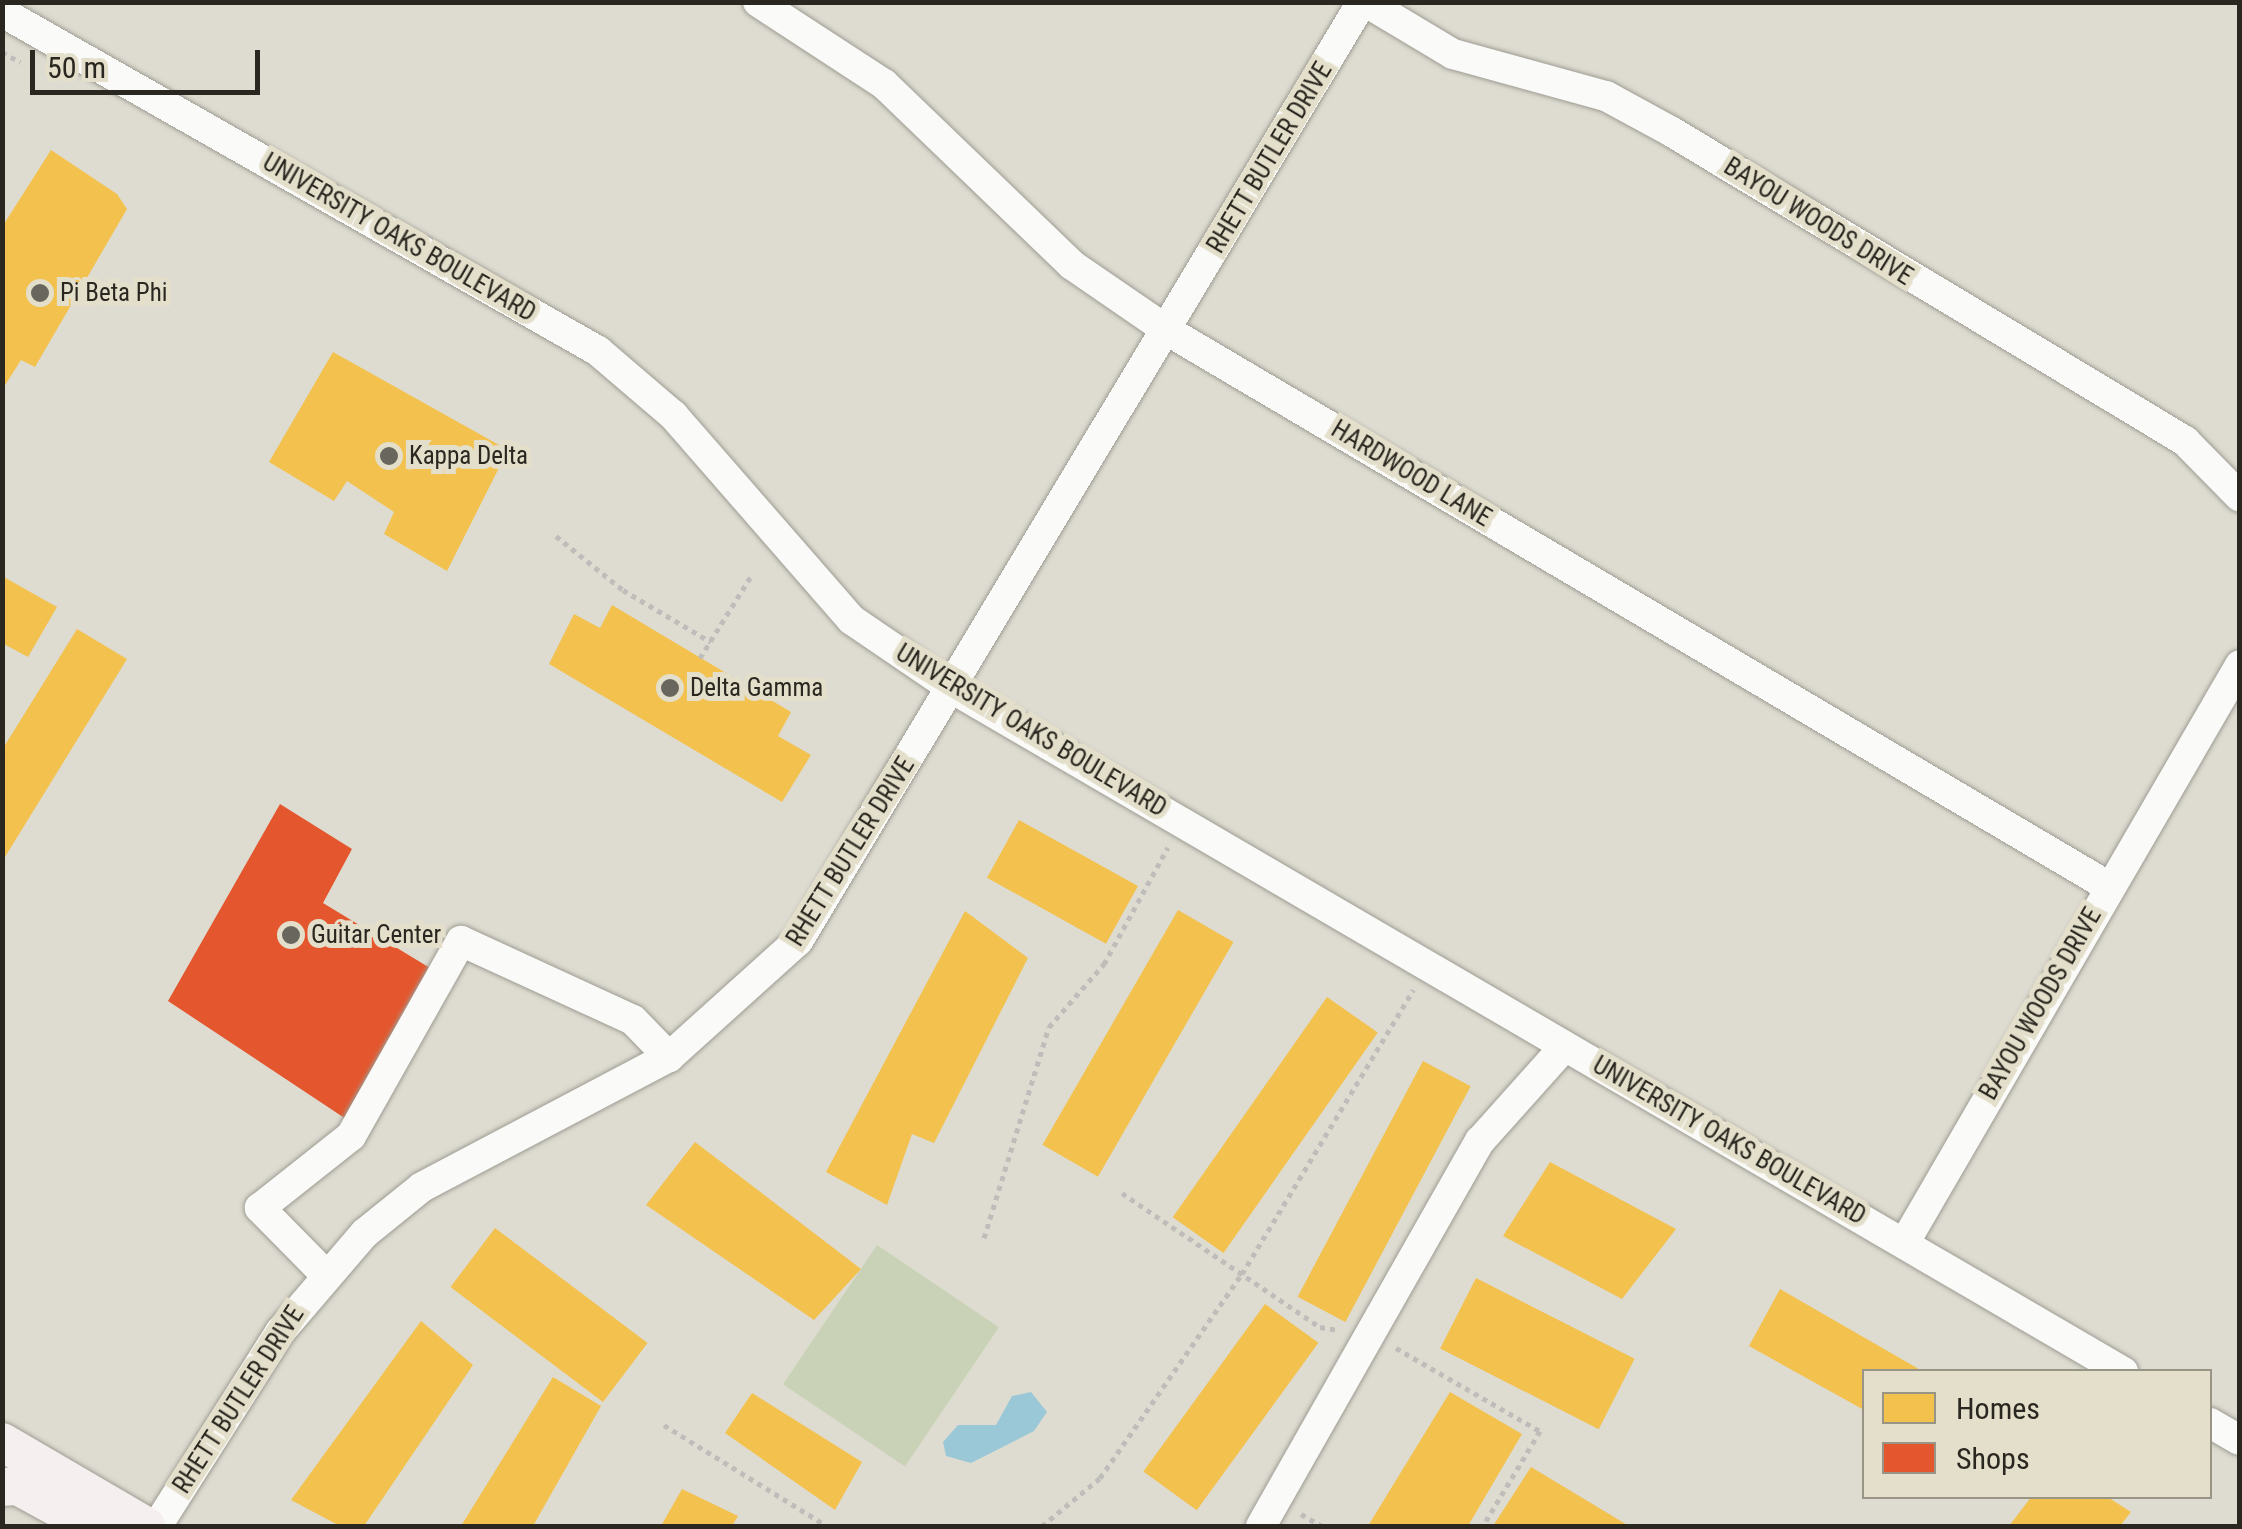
<!DOCTYPE html>
<html>
<head>
<meta charset="utf-8">
<style>
	body { margin:0 }
	#map { position:relative; width:2242px; height:1529px; overflow:hidden; background:#dedcd1; font-family:"Roboto Condensed",sans-serif }
	div>[style] { position:absolute }
	[style*='--x'] { left:calc(var(--x)*1px); top:calc(var(--y)*1px); width:calc(var(--w)*1px); rotate:calc(var(--a)*1deg) }
	.green>* { inset:0; background:#c9d2b6; transform-origin:0 0 }
	.water>* { inset:0; background:#9bc8d7 }
	.homes>* { inset:0; background:#f2c14e; transform-origin:0 0 }
	.shops>* { inset:0; background:#e4572e }
	.path>* { height:5px; margin-top:-2.5px; transform-origin:0; background:repeating-linear-gradient(90deg,#bebdba 0 5px,transparent 0 10px) }
	.roads { filter:drop-shadow(0 0 2px #9e9c93) drop-shadow(0 0 2px #9e9c93) }
	.minor>* { height:30px; margin:-15px; padding:0 15px; transform-origin:15px; border-radius:15px; background:#fafaf8 }
	.major>* { height:38px; margin:-19px; padding:0 19px; transform-origin:19px; border-radius:19px; background:#f5f0ef }
	.dots>* { width:28px; height:28px; translate:-50% -50%; box-sizing:border-box; border:5px solid #e4dfcb; border-radius:50% }
	span { translate:-50% -50%; white-space:nowrap; text-align:center; line-height:1.15; -webkit-text-stroke:10px #e4dfcb; paint-order:stroke }
	.street-label { font-size:25px; color:#29271f }
	.poi-label { font-size:25px; color:#29271f }
	.left { translate:0 -50%; text-align:left }
	.frame { position:absolute; inset:0; border:5px solid #29271f; pointer-events:none }
	.legend { position:absolute; left:1862px; top:1369px; width:350px; height:130px; box-sizing:border-box; background:#e4dfcb; border:2px solid #999586; margin:0; padding:12px 18px; list-style:none; font-size:30px; color:#29271f }
	.legend li { display:flex; align-items:center; gap:20px; height:50px }
	.legend b { width:50px; border:2px solid #999586 }
	.scale { position:absolute; left:30px; top:50px; width:230px; height:45px; box-sizing:border-box; border:5px solid #29271f; border-top:0; padding-left:12px; font-size:30px; line-height:35px; white-space:nowrap; color:#29271f; -webkit-text-stroke:8px #e4dfcb; paint-order:stroke }
</style>
</head>
<body>
<div id="map">
	<div class="green">
		<div style="left:877px;top:1245px;width:147px;height:168px;rotate:34deg"></div>
	</div>
	<div class="water">
		<div style="clip-path:polygon(1031px 1392px,1047px 1412px,1034px 1431px,971px 1463px,946px 1456px,943px 1442px,958px 1425px,996px 1425px,1012px 1396px)"></div>
	</div>
	<div class="homes">
		<div style="clip-path:polygon(51px 150px,117px 194px,127px 209px,35px 367px,21px 360px,2px 390px,2px 227px)"></div>
		<div style="clip-path:polygon(333px 352px,508px 450px,447px 571px,384px 534px,394px 512px,347px 481px,334px 501px,269px 462px)"></div>
		<div style="clip-path:polygon(2px 576px,57px 607px,28px 657px,2px 643px)"></div>
		<div style="clip-path:polygon(612px 605px,791px 712px,778px 736px,811px 755px,782px 802px,549px 664px,574px 614px,600px 628px)"></div>
		<div style="clip-path:polygon(77px 629px,127px 659px,5px 857px,2px 750px)"></div>
		<div style="left:1019px;top:820px;width:136px;height:66px;rotate:29deg"></div>
		<div style="left:1178px;top:910px;width:64px;height:271px;rotate:30deg"></div>
		<div style="clip-path:polygon(965px 911px,1028px 958px,934px 1143px,912px 1134px,887px 1205px,826px 1172px)"></div>
		<div style="left:1327px;top:997px;width:62px;height:269px;rotate:35deg"></div>
		<div style="left:1423px;top:1061px;width:54px;height:267px;rotate:28deg"></div>
		<div style="clip-path:polygon(695px 1142px,861px 1269px,814px 1320px,646px 1205px)"></div>
		<div style="clip-path:polygon(1550px 1162px,1676px 1229px,1622px 1299px,1503px 1236px)"></div>
		<div style="left:495px;top:1228px;width:191px;height:74px;rotate:37deg"></div>
		<div style="left:1476px;top:1278px;width:178px;height:79px;rotate:27deg"></div>
		<div style="clip-path:polygon(1780px 1289px,1924px 1372px,1864px 1372px,1864px 1410px,1749px 1346px)"></div>
		<div style="left:1265px;top:1304px;width:66px;height:207px;rotate:36deg"></div>
		<div style="clip-path:polygon(421px 1321px,473px 1365px,364px 1526px,340px 1526px,291px 1500px)"></div>
		<div style="clip-path:polygon(553px 1377px,601px 1406px,533px 1526px,461px 1526px)"></div>
		<div style="clip-path:polygon(1450px 1392px,1522px 1434px,1468px 1526px,1368px 1526px)"></div>
		<div style="clip-path:polygon(752px 1393px,862px 1462px,835px 1510px,725px 1433px)"></div>
		<div style="clip-path:polygon(1531px 1467px,1629px 1526px,1493px 1526px)"></div>
		<div style="clip-path:polygon(682px 1489px,738px 1516px,732px 1526px,661px 1526px)"></div>
		<div style="clip-path:polygon(2032px 1496px,2106px 1496px,2131px 1512px,2120px 1526px,2009px 1526px)"></div>
	</div>
	<div class="shops">
		<div style="clip-path:polygon(280px 804px,352px 849px,323px 903px,430px 968px,346px 1119px,168px 1001px)"></div>
	</div>
	<div class="path">
		<div style="--x:2;--y:52;--w:21;--a:29"></div>
		<div style="--x:556;--y:536;--w:86;--a:38.9"></div>
		<div style="--x:623;--y:590;--w:102;--a:30.6"></div>
		<div style="--x:700;--y:658;--w:100;--a:-58.1"></div>
		<div style="--x:1122;--y:1193;--w:239;--a:34.1"></div>
		<div style="--x:1320;--y:1327;--w:19;--a:9"></div>
		<div style="--x:984;--y:1238;--w:221;--a:-72.9"></div>
		<div style="--x:1049;--y:1027;--w:84;--a:-48.9"></div>
		<div style="--x:1104;--y:964;--w:133;--a:-61.3"></div>
		<div style="--x:1396;--y:1348;--w:166;--a:30"></div>
		<div style="--x:1540;--y:1431;--w:111;--a:121"></div>
		<div style="--x:664;--y:1425;--w:192;--a:31.8"></div>
		<div style="--x:1301;--y:1514;--w:24;--a:30"></div>
		<div style="--x:1042;--y:1526;--w:75;--a:-39.6"></div>
		<div style="--x:1100;--y:1478;--w:249;--a:-55.2"></div>
		<div style="--x:1242;--y:1274;--w:332;--a:-58.9"></div>
	</div>
	<div class="roads">
		<div class="minor">
			<div style="--x:758;--y:2;--w:150;--a:33.1"></div>
			<div style="--x:884;--y:84;--w:261;--a:43.9"></div>
			<div style="--x:1072;--y:265;--w:116;--a:34.5"></div>
			<div style="--x:1168;--y:331;--w:1092;--a:30.56"></div>
			<div style="--x:1366;--y:2;--w:101;--a:30.9"></div>
			<div style="--x:1453;--y:54;--w:159;--a:15.4"></div>
			<div style="--x:1606;--y:96;--w:75;--a:28.6"></div>
			<div style="--x:1672;--y:132;--w:599;--a:31.06"></div>
			<div style="--x:2185;--y:441;--w:78;--a:45.5"></div>
			<div style="--x:2;--y:12;--w:686;--a:29.63"></div>
			<div style="--x:598;--y:351;--w:99;--a:40.5"></div>
			<div style="--x:673;--y:415;--w:272;--a:48.9"></div>
			<div style="--x:852;--y:620;--w:122;--a:34.3"></div>
			<div style="--x:953;--y:689;--w:1355;--a:30.27"></div>
			<div style="--x:1905;--y:1242;--w:667;--a:-59.86"></div>
			<div style="--x:325;--y:1274;--w:93;--a:-134.6"></div>
			<div style="--x:260;--y:1208;--w:116;--a:-38.4"></div>
			<div style="--x:351;--y:1136;--w:224;--a:-60.6"></div>
			<div style="--x:461;--y:941;--w:189;--a:24.7"></div>
			<div style="--x:633;--y:1020;--w:52;--a:45.8"></div>
			<div style="--x:2210;--y:1423;--w:34;--a:30"></div>
			<div style="--x:157;--y:1526;--w:230;--a:-57.6"></div>
			<div style="--x:280;--y:1332;--w:130;--a:-49.4"></div>
			<div style="--x:365;--y:1233;--w:73;--a:-38.9"></div>
			<div style="--x:422;--y:1187;--w:279;--a:-27.8"></div>
			<div style="--x:669;--y:1057;--w:173;--a:-42"></div>
			<div style="--x:798;--y:941;--w:1095;--a:-59.01"></div>
			<div style="--x:1261;--y:1526;--w:443;--a:-60.4"></div>
			<div style="--x:1480;--y:1141;--w:127;--a:-48.2"></div>
		</div>
		<div class="major">
			<div style="--x:2;--y:1442;--w:167;--a:30.3"></div>
			<div style="--x:2;--y:1487;--w:16;--a:-4"></div>
			<div style="--x:18;--y:1486;--w:83;--a:28.7"></div>
		</div>
	</div>
	<div class="dots">
		<div style="left:40px;top:293px;background:#68665d"></div>
		<div style="left:389px;top:456px;background:#68665d"></div>
		<div style="left:670px;top:688px;background:#68665d"></div>
		<div style="left:291px;top:935px;background:#68665d"></div>
	</div>
	<div class="street-label">
		<span style="left:1270px;top:158px;rotate:-59deg">RHETT BUTLER DRIVE</span>
		<span style="left:1818px;top:222px;rotate:32deg">BAYOU WOODS DRIVE</span>
		<span style="left:399px;top:238px;rotate:30deg">UNIVERSITY OAKS BOULEVARD</span>
		<span style="left:1411px;top:474px;rotate:31deg">HARDWOOD LANE</span>
		<span style="left:1031px;top:731px;rotate:31deg">UNIVERSITY OAKS BOULEVARD</span>
		<span style="left:851px;top:852px;rotate:-58deg">RHETT BUTLER DRIVE</span>
		<span style="left:2041px;top:1004px;rotate:-60deg">BAYOU WOODS DRIVE</span>
		<span style="left:1729px;top:1141px;rotate:30deg">UNIVERSITY OAKS BOULEVARD</span>
		<span style="left:239px;top:1400px;rotate:-57deg">RHETT BUTLER DRIVE</span>
	</div>
	<div class="poi-label">
		<span class="left" style="left:60px;top:293px">Pi Beta Phi</span>
		<span class="left" style="left:409px;top:456px">Kappa Delta</span>
		<span class="left" style="left:690px;top:688px">Delta Gamma</span>
		<span class="left" style="left:311px;top:935px">Guitar Center</span>
	</div>
	<div class="frame"></div>
	<ul class="legend">
	<li><b style="height:28px;background:#f2c14e"></b>Homes</li>
	<li><b style="height:28px;background:#e4572e"></b>Shops</li>
	</ul>
	<div class="scale">50 m</div>
</div>
</body>
</html>
